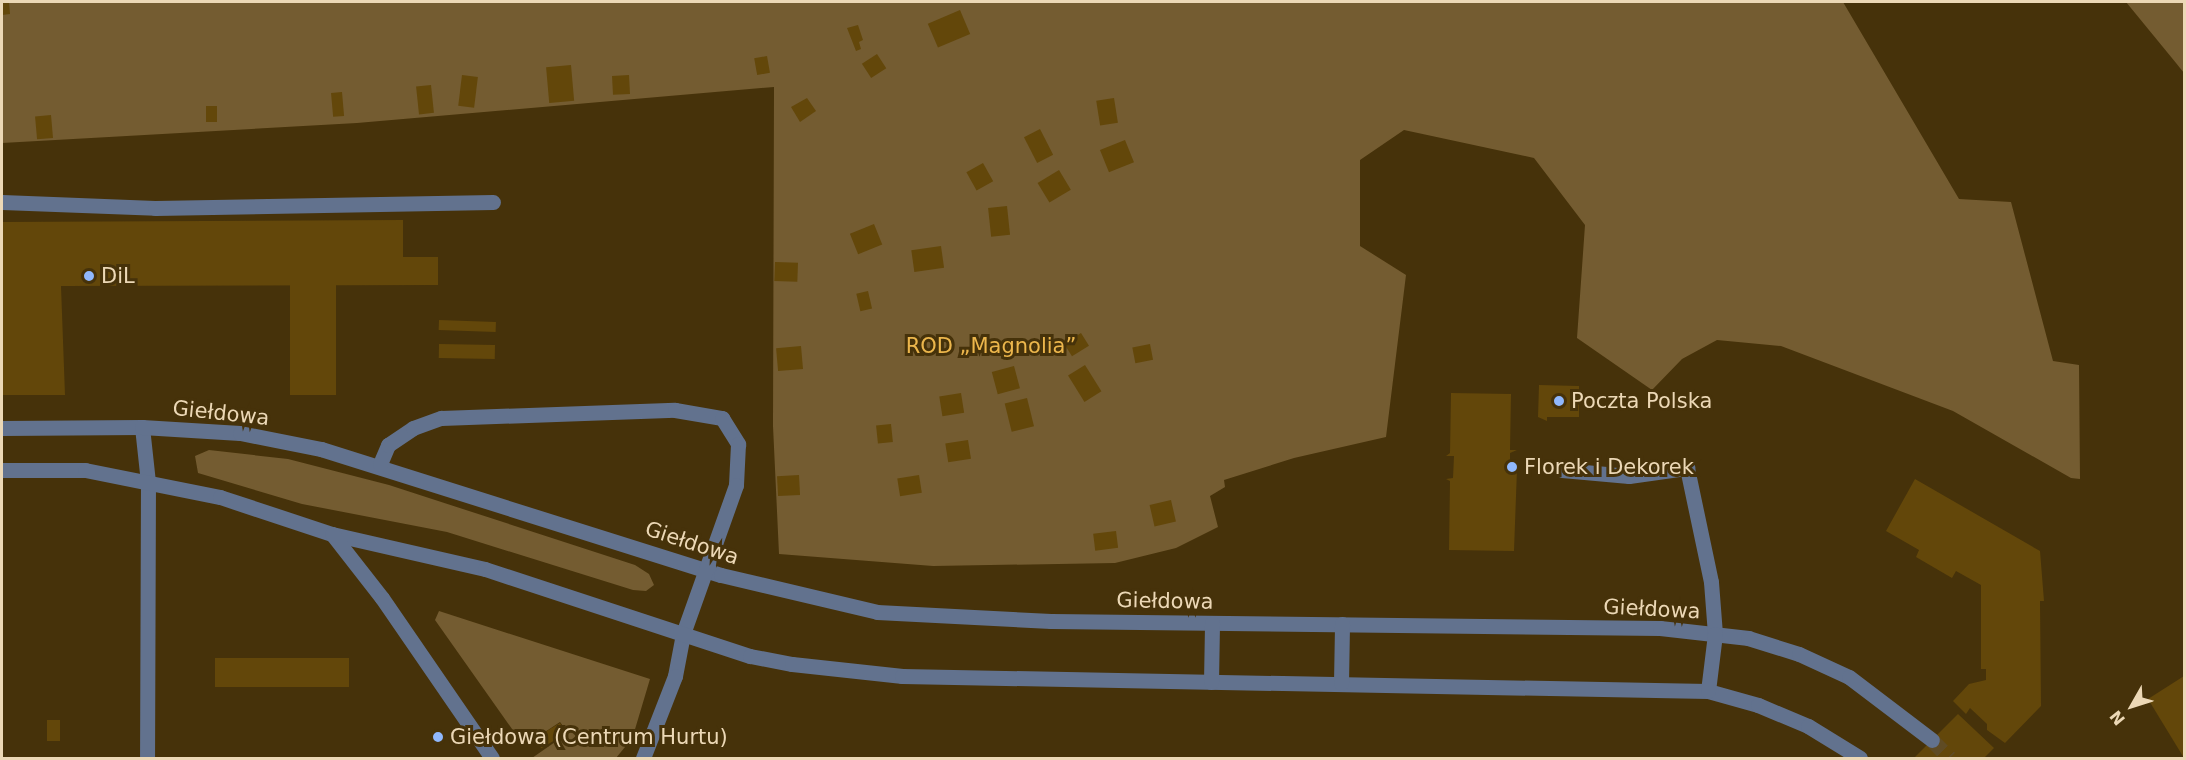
<!DOCTYPE html>
<html>
<head>
<meta charset="utf-8">
<style>
	body { margin:0 }
	#map { position:relative; width:2186px; height:760px; overflow:hidden; background:#46320a; font-family:"DejaVu Sans",sans-serif }
	div>[style] { position:absolute }
	[style*='--x'] { left:calc(var(--x)*1px); top:calc(var(--y)*1px); width:calc(var(--w)*1px); rotate:calc(var(--a)*1deg) }
	.green>* { inset:0; background:#745c31 }
	.building>* { inset:0; background:#63470a; transform-origin:0 0 }
	.minor-tunnel>* { height:15px; margin-top:-7.5px; transform-origin:0; background:repeating-linear-gradient(90deg,#5f4b24 0 15px,transparent 0 23px) }
	.minor>* { height:15px; margin:-7.5px; padding:0 7.5px; transform-origin:7.5px; border-radius:7.5px; background:#62728e }
	.dots>* { width:16px; height:16px; translate:-50% -50%; box-sizing:border-box; border:3px solid #46320a; border-radius:50% }
	span { translate:-50% -50%; white-space:nowrap; text-align:center; line-height:1.15; -webkit-text-stroke:6px #46320a; paint-order:stroke }
	.poi-label { font-size:21px; color:#ecd8b6 }
	.left { translate:0 -50%; text-align:left }
	.park-label { font-size:21px; color:#ecb64c }
	.street-label { font-size:21px; color:#ecd8b6 }
	.frame { position:absolute; inset:0; border:3px solid #ecd8b6; pointer-events:none }
	.north { position:absolute; left:2102px; top:676px; width:60px; height:60px; -webkit-text-stroke:4px #46320a; paint-order:stroke; rotate:231deg; font-size:16px; font-weight:700; line-height:24px; text-align:center; color:#ecd8b6 }
	.north::after { content:''; display:block; margin:auto; width:21px; height:27px; background:#ecd8b6; clip-path:polygon(50% 0,100% 100%,50% 72%,0 100%) }
</style>
</head>
<body>
<div id="map">
	<div class="green">
		<div style="clip-path:polygon(2px 2px,1843px 2px,1959px 199px,2011px 202px,2053px 361px,2079px 365px,2080px 479px,2071px 478px,1953px 411px,1781px 346px,1717px 340px,1682px 359px,1652px 390px,1577px 338px,1585px 225px,1534px 158px,1404px 130px,1360px 160px,1360px 246px,1406px 275px,1386px 437px,1294px 458px,1224px 480px,1225px 487px,1210px 496px,1218px 527px,1176px 548px,1115px 563px,933px 566px,779px 554px,773px 426px,774px 87px,357px 123px,2px 143px)"></div>
		<div style="clip-path:polygon(2126px 2px,2184px 2px,2184px 73px,2176px 63px)"></div>
		<div style="clip-path:polygon(209px 450px,288px 459px,389px 485px,635px 565px,649px 574px,654px 585px,646px 591px,633px 590px,447px 532px,302px 504px,198px 473px,195px 456px)"></div>
		<div style="clip-path:polygon(439px 611px,650px 679px,633px 736px,625px 747px,616px 758px,532px 758px,568px 733px,560px 722px,524px 746px,435px 620px)"></div>
	</div>
	<div class="building">
		<div style="clip-path:polygon(2px 2px,9px 2px,10px 14px,2px 15px)"></div>
		<div style="left:960px;top:10px;width:26px;height:35px;rotate:67deg"></div>
		<div style="clip-path:polygon(858px 25px,863px 40px,859px 42px,861px 49px,856px 51px,847px 28px)"></div>
		<div style="left:877px;top:54px;width:17px;height:18px;rotate:57deg"></div>
		<div style="left:767px;top:56px;width:17px;height:13px;rotate:80deg"></div>
		<div style="left:571px;top:65px;width:36px;height:25px;rotate:85deg"></div>
		<div style="left:462px;top:75px;width:16px;height:31px;rotate:7deg"></div>
		<div style="left:629px;top:75px;width:19px;height:17px;rotate:87deg"></div>
		<div style="left:431px;top:85px;width:28px;height:15px;rotate:84deg"></div>
		<div style="left:342px;top:92px;width:24px;height:11px;rotate:85deg"></div>
		<div style="clip-path:polygon(807px 98px,816px 111px,800px 122px,791px 107px)"></div>
		<div style="left:1114px;top:98px;width:25px;height:18px;rotate:81deg"></div>
		<div style="left:206px;top:106px;width:11px;height:16px"></div>
		<div style="left:51px;top:115px;width:23px;height:16px;rotate:85deg"></div>
		<div style="left:1040px;top:129px;width:29px;height:18px;rotate:63deg"></div>
		<div style="left:1125px;top:140px;width:24px;height:27px;rotate:68deg"></div>
		<div style="left:983px;top:163px;width:21px;height:19px;rotate:61deg"></div>
		<div style="left:1059px;top:170px;width:23px;height:25px;rotate:59deg"></div>
		<div style="left:1007px;top:206px;width:29px;height:19px;rotate:84deg"></div>
		<div style="clip-path:polygon(403px 220px,403px 257px,438px 257px,438px 285px,61px 286px,65px 395px,2px 395px,2px 222px)"></div>
		<div style="left:874px;top:224px;width:22px;height:26px;rotate:68deg"></div>
		<div style="left:941px;top:246px;width:22px;height:30px;rotate:82deg"></div>
		<div style="left:775px;top:262px;width:23px;height:19px;rotate:2deg"></div>
		<div style="left:290px;top:285px;width:46px;height:110px"></div>
		<div style="left:868px;top:291px;width:18px;height:12px;rotate:77deg"></div>
		<div style="left:439px;top:320px;width:57px;height:10px;rotate:2deg"></div>
		<div style="left:1081px;top:333px;width:15px;height:20px;rotate:58deg"></div>
		<div style="left:439px;top:344px;width:56px;height:14px;rotate:1deg"></div>
		<div style="left:1150px;top:344px;width:16px;height:18px;rotate:79deg"></div>
		<div style="left:801px;top:346px;width:23px;height:25px;rotate:85deg"></div>
		<div style="left:1085px;top:365px;width:31px;height:20px;rotate:58deg"></div>
		<div style="left:1014px;top:366px;width:23px;height:23px;rotate:75deg"></div>
		<div style="clip-path:polygon(1539px 385px,1579px 386px,1579px 417px,1547px 417px,1547px 421px,1538px 417px)"></div>
		<div style="left:961px;top:393px;width:20px;height:22px;rotate:81deg"></div>
		<div style="clip-path:polygon(1451px 393px,1511px 394px,1510px 450px,1517px 450px,1510px 453px,1510px 468px,1517px 469px,1514px 551px,1449px 550px,1450px 481px,1446px 479px,1453px 478px,1454px 456px,1446px 456px,1450px 453px)"></div>
		<div style="left:1027px;top:398px;width:29px;height:23px;rotate:76deg"></div>
		<div style="left:891px;top:424px;width:18px;height:15px;rotate:84deg"></div>
		<div style="left:968px;top:440px;width:19px;height:23px;rotate:81deg"></div>
		<div style="left:799px;top:475px;width:20px;height:22px;rotate:87deg"></div>
		<div style="left:919px;top:475px;width:18px;height:22px;rotate:81deg"></div>
		<div style="clip-path:polygon(1915px 479px,2040px 551px,2044px 601px,2040px 601px,2041px 706px,2005px 743px,1987px 730px,1987px 724px,1970px 708px,1966px 714px,1953px 701px,1969px 684px,1986px 680px,1986px 669px,1981px 669px,1981px 585px,1956px 571px,1952px 578px,1916px 557px,1919px 550px,1886px 531px)"></div>
		<div style="left:1171px;top:500px;width:22px;height:22px;rotate:77deg"></div>
		<div style="left:1116px;top:531px;width:17px;height:23px;rotate:83deg"></div>
		<div style="left:215px;top:658px;width:134px;height:29px"></div>
		<div style="clip-path:polygon(2184px 676px,2184px 758px,2148px 699px)"></div>
		<div style="clip-path:polygon(1958px 714px,1994px 748px,1984px 758px,1914px 758px)"></div>
		<div style="left:47px;top:720px;width:13px;height:21px"></div>
		<div style="left:560px;top:723px;width:12px;height:29px;rotate:59deg"></div>
	</div>
	<div class="minor-tunnel">
		<div style="--x:1932;--y:740;--w:25;--a:45"></div>
	</div>
	<div class="minor">
		<div style="--x:2;--y:202;--w:153;--a:2.2"></div>
		<div style="--x:155;--y:208;--w:338;--a:-1"></div>
		<div style="--x:142;--y:427;--w:55;--a:83.8"></div>
		<div style="--x:148;--y:482;--w:276;--a:90.2"></div>
		<div style="--x:2;--y:428;--w:140;--a:-0.4"></div>
		<div style="--x:142;--y:427;--w:98;--a:3.5"></div>
		<div style="--x:240;--y:433;--w:83;--a:11.2"></div>
		<div style="--x:321;--y:449;--w:419;--a:17.5"></div>
		<div style="--x:721;--y:575;--w:160;--a:13.3"></div>
		<div style="--x:877;--y:612;--w:174;--a:3"></div>
		<div style="--x:1051;--y:621;--w:609;--a:0.66"></div>
		<div style="--x:1660;--y:628;--w:89;--a:6.5"></div>
		<div style="--x:1748;--y:638;--w:53;--a:17.4"></div>
		<div style="--x:1799;--y:654;--w:55;--a:24.7"></div>
		<div style="--x:1849;--y:677;--w:104;--a:37.2"></div>
		<div style="--x:380;--y:464;--w:21;--a:-67"></div>
		<div style="--x:388;--y:445;--w:30;--a:-34"></div>
		<div style="--x:413;--y:428;--w:30;--a:-20"></div>
		<div style="--x:441;--y:418;--w:234;--a:-2"></div>
		<div style="--x:675;--y:410;--w:48;--a:9.7"></div>
		<div style="--x:722;--y:418;--w:31;--a:58"></div>
		<div style="--x:738;--y:444;--w:41;--a:92.8"></div>
		<div style="--x:736;--y:485;--w:158;--a:109.6"></div>
		<div style="--x:683;--y:634;--w:43;--a:100.8"></div>
		<div style="--x:675;--y:676;--w:88;--a:111.3"></div>
		<div style="--x:2;--y:470;--w:83;--a:0"></div>
		<div style="--x:85;--y:470;--w:138;--a:11.3"></div>
		<div style="--x:220;--y:497;--w:118;--a:18.3"></div>
		<div style="--x:332;--y:534;--w:157;--a:12.9"></div>
		<div style="--x:485;--y:569;--w:279;--a:18.2"></div>
		<div style="--x:750;--y:656;--w:43;--a:10.8"></div>
		<div style="--x:792;--y:664;--w:111;--a:6.2"></div>
		<div style="--x:902;--y:676;--w:806;--a:1.07"></div>
		<div style="--x:1708;--y:691;--w:52;--a:15.6"></div>
		<div style="--x:1758;--y:705;--w:54;--a:22.8"></div>
		<div style="--x:1808;--y:726;--w:61;--a:31.6"></div>
		<div style="--x:1562;--y:470;--w:67;--a:5.1"></div>
		<div style="--x:1629;--y:476;--w:59;--a:-7.9"></div>
		<div style="--x:1687;--y:468;--w:116;--a:78.1"></div>
		<div style="--x:1711;--y:582;--w:52;--a:85.6"></div>
		<div style="--x:1715;--y:634;--w:57;--a:97"></div>
		<div style="--x:332;--y:534;--w:81;--a:52"></div>
		<div style="--x:382;--y:598;--w:194;--a:55.5"></div>
		<div style="--x:1211;--y:682;--w:59;--a:-89"></div>
		<div style="--x:1341;--y:683;--w:59;--a:-89"></div>
	</div>
	<div class="dots">
		<div style="left:89px;top:276px;background:#90b8fd"></div>
		<div style="left:1559px;top:401px;background:#90b8fd"></div>
		<div style="left:1512px;top:467px;background:#90b8fd"></div>
		<div style="left:438px;top:737px;background:#90b8fd"></div>
	</div>
	<div class="poi-label">
		<span class="left" style="left:101px;top:276px">DiL</span>
		<span class="left" style="left:1571px;top:401px">Poczta Polska</span>
		<span class="left" style="left:1524px;top:467px">Florek i Dekorek</span>
		<span class="left" style="left:450px;top:737px">Giełdowa (Centrum Hurtu)</span>
	</div>
	<div class="park-label">
		<span style="left:991px;top:346px">ROD „Magnolia”</span>
	</div>
	<div class="street-label">
		<span style="left:221px;top:413px;rotate:6deg">Giełdowa</span>
		<span style="left:692px;top:543px;rotate:18deg">Giełdowa</span>
		<span style="left:1165px;top:601px;rotate:1deg">Giełdowa</span>
		<span style="left:1652px;top:609px;rotate:3deg">Giełdowa</span>
	</div>
	<div class="frame"></div>
	<div class="north">N</div>
</div>
</body>
</html>
